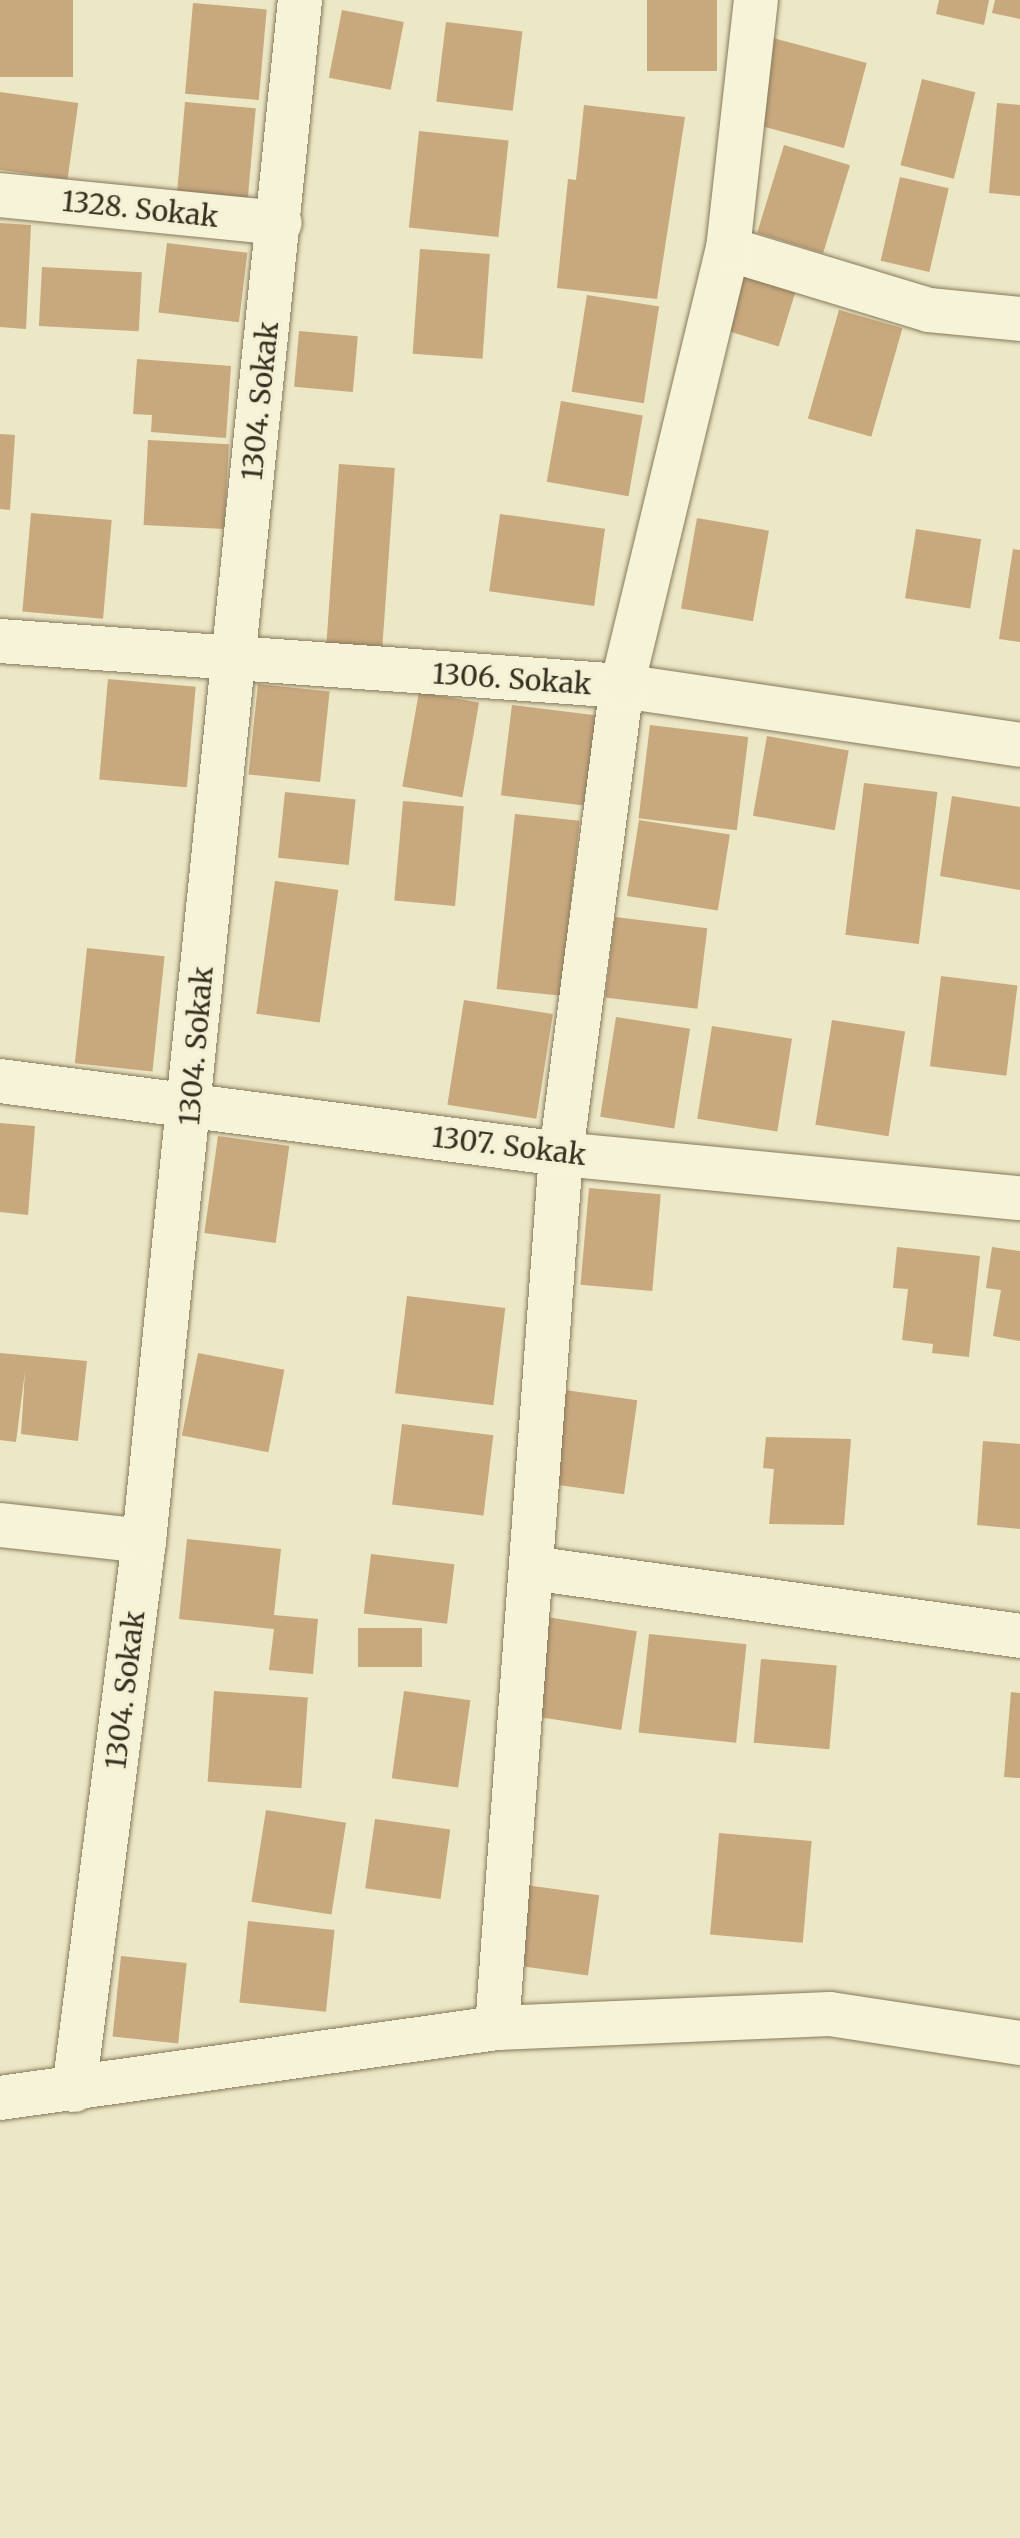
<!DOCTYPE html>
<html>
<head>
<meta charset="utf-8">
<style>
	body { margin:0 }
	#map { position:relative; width:1020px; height:2538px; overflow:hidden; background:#ece7c5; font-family:Merriweather,serif }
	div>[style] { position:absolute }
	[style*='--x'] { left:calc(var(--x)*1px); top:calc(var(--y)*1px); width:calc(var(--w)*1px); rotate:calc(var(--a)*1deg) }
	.building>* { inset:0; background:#c8a87d; transform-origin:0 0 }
	.roads { filter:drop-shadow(0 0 2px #86795c) drop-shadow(0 0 2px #86795c) }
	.minor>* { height:44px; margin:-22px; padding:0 22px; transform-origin:22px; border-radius:22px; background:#f7f3d8 }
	span { translate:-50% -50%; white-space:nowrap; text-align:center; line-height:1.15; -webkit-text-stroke:6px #f4f0d5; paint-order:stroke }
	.street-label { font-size:28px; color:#372f1f }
</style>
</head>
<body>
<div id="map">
	<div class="building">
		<div style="left:0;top:0;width:73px;height:77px"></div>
		<div style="left:647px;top:0;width:70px;height:71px"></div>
		<div style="clip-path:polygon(939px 0,989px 0,984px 25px,936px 14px)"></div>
		<div style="clip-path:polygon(995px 0,1020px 0,1020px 19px,992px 13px)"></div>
		<div style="left:193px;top:3px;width:74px;height:91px;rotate:5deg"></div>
		<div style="left:342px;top:10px;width:63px;height:69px;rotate:11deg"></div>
		<div style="left:446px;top:22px;width:77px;height:80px;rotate:7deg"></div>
		<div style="left:773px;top:38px;width:97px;height:88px;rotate:15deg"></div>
		<div style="left:922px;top:79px;width:55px;height:89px;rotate:14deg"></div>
		<div style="left:0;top:92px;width:79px;height:77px;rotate:8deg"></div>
		<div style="left:185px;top:102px;width:71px;height:94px;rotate:5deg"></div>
		<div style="clip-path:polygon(997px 103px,1020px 105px,1020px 196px,989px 193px)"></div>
		<div style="clip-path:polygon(584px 105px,685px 117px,657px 299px,557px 288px,568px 179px,576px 180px)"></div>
		<div style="left:419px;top:131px;width:90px;height:97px;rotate:6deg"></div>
		<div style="left:784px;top:145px;width:69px;height:92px;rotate:17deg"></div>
		<div style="left:900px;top:177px;width:50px;height:86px;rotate:13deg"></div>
		<div style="clip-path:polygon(0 223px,31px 225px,26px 329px,0 327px)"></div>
		<div style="left:167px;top:243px;width:81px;height:70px;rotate:7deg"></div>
		<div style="left:420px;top:249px;width:70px;height:105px;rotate:4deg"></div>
		<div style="left:42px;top:267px;width:100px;height:59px;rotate:3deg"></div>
		<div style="left:741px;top:268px;width:59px;height:64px;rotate:17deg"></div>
		<div style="left:587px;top:295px;width:73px;height:98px;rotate:9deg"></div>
		<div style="left:839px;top:310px;width:66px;height:113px;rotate:16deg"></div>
		<div style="left:299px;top:331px;width:59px;height:56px;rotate:5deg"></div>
		<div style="clip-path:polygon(137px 359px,231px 366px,226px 438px,151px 432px,152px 415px,133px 414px)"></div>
		<div style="left:561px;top:401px;width:83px;height:82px;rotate:10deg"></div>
		<div style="clip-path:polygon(0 434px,15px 435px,10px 510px,0 509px)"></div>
		<div style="left:148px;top:440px;width:81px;height:85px;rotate:3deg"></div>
		<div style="left:339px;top:464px;width:56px;height:182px;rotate:4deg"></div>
		<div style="left:31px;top:513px;width:81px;height:99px;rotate:5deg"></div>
		<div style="left:500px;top:514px;width:106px;height:78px;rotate:8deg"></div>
		<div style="left:697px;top:518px;width:73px;height:92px;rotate:10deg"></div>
		<div style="left:916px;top:529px;width:66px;height:70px;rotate:9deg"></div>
		<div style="clip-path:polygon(1013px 549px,1020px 550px,1020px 642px,999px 639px)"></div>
		<div style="left:108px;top:679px;width:88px;height:101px;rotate:5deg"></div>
		<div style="left:258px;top:684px;width:72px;height:91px;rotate:6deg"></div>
		<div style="left:419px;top:692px;width:61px;height:96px;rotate:10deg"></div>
		<div style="left:512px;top:705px;width:86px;height:91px;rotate:7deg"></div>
		<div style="left:650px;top:725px;width:99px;height:94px;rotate:7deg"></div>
		<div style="left:767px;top:736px;width:83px;height:81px;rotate:10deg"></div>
		<div style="left:864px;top:783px;width:74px;height:153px;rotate:7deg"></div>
		<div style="left:285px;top:792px;width:71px;height:66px;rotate:6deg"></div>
		<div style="clip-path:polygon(952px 796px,1020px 807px,1020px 890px,940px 876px)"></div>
		<div style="left:403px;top:801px;width:61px;height:100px;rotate:5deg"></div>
		<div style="left:515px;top:814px;width:65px;height:176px;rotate:6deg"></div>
		<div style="left:639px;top:820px;width:92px;height:77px;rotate:9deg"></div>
		<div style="left:275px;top:881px;width:64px;height:134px;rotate:8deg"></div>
		<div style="left:615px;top:917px;width:93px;height:81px;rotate:7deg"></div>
		<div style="left:87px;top:948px;width:78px;height:116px;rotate:6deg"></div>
		<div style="left:941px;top:976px;width:77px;height:91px;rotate:7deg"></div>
		<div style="left:464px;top:1000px;width:90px;height:106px;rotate:9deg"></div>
		<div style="left:616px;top:1017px;width:75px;height:101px;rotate:9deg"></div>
		<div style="left:832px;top:1020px;width:74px;height:106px;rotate:9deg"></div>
		<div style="left:712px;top:1026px;width:81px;height:94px;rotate:9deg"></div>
		<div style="clip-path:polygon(0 1123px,35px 1126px,28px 1215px,0 1212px)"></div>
		<div style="left:218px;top:1136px;width:72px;height:98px;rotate:8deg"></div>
		<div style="left:589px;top:1188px;width:72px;height:97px;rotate:5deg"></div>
		<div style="clip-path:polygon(897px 1247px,980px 1256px,969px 1357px,932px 1353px,933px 1344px,902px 1340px,908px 1289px,893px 1288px)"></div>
		<div style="clip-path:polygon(992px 1247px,1020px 1251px,1020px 1341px,993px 1336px,1001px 1290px,986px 1288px)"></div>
		<div style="left:407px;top:1296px;width:99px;height:98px;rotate:7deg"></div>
		<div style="clip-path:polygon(0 1353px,87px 1361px,78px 1441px,21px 1434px,25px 1371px,16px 1442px,0 1440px)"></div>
		<div style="left:198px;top:1353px;width:88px;height:84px;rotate:11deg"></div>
		<div style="left:565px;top:1390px;width:73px;height:95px;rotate:8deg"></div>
		<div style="left:402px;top:1424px;width:92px;height:81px;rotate:7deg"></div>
		<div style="clip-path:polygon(766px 1437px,851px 1439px,844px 1525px,769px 1524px,774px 1469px,763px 1468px)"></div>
		<div style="clip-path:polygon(983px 1441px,1020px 1444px,1020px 1529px,977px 1525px)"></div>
		<div style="clip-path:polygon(187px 1539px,281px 1549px,274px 1615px,318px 1619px,313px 1674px,269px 1670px,274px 1629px,179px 1619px)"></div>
		<div style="left:371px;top:1554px;width:84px;height:60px;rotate:7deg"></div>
		<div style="left:547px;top:1617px;width:91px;height:100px;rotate:9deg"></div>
		<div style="left:358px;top:1628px;width:64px;height:39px"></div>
		<div style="left:649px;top:1634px;width:98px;height:99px;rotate:6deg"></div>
		<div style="left:761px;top:1659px;width:76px;height:84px;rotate:5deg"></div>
		<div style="left:214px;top:1691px;width:94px;height:91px;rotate:4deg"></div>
		<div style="left:404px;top:1691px;width:67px;height:88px;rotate:8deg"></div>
		<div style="clip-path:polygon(1011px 1692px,1020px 1693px,1020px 1778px,1004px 1777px)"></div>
		<div style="left:266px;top:1810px;width:81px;height:93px;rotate:9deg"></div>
		<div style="left:375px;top:1819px;width:76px;height:70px;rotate:8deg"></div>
		<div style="left:719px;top:1833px;width:93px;height:102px;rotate:5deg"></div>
		<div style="left:519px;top:1884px;width:81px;height:81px;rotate:8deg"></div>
		<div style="left:248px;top:1921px;width:87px;height:82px;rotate:6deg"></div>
		<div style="left:121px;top:1956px;width:66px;height:81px;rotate:6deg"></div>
	</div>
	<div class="roads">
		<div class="minor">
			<div style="--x:0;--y:195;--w:281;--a:5.7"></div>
			<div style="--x:728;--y:249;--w:210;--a:16.9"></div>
			<div style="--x:929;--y:310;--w:91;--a:5.6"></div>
			<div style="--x:0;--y:641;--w:624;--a:4.14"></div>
			<div style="--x:622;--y:686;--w:402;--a:8.4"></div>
			<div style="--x:0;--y:1081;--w:566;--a:7.41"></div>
			<div style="--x:561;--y:1154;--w:461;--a:5.5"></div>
			<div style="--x:0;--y:1525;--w:145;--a:6.3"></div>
			<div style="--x:531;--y:1568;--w:494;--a:7.9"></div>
			<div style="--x:497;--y:2028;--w:876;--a:-85.81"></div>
			<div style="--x:561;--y:1154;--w:472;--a:-82.6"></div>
			<div style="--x:622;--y:686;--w:450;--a:-76.4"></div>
			<div style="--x:728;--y:249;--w:251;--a:-83.6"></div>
			<div style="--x:74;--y:2090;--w:553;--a:-82.73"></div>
			<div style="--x:144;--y:1541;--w:1549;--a:-84.22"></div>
			<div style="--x:0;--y:2098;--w:502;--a:-8.02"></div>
			<div style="--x:497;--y:2028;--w:333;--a:-2.4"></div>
			<div style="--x:830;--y:2014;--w:192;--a:8.7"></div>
		</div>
	</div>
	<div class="street-label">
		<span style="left:140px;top:209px;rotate:6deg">1328. Sokak</span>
		<span style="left:260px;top:401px;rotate:-84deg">1304. Sokak</span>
		<span style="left:512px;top:679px;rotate:4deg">1306. Sokak</span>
		<span style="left:196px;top:1046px;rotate:-85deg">1304. Sokak</span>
		<span style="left:509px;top:1146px;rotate:7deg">1307. Sokak</span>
		<span style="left:125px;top:1690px;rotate:-83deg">1304. Sokak</span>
	</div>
</div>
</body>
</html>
